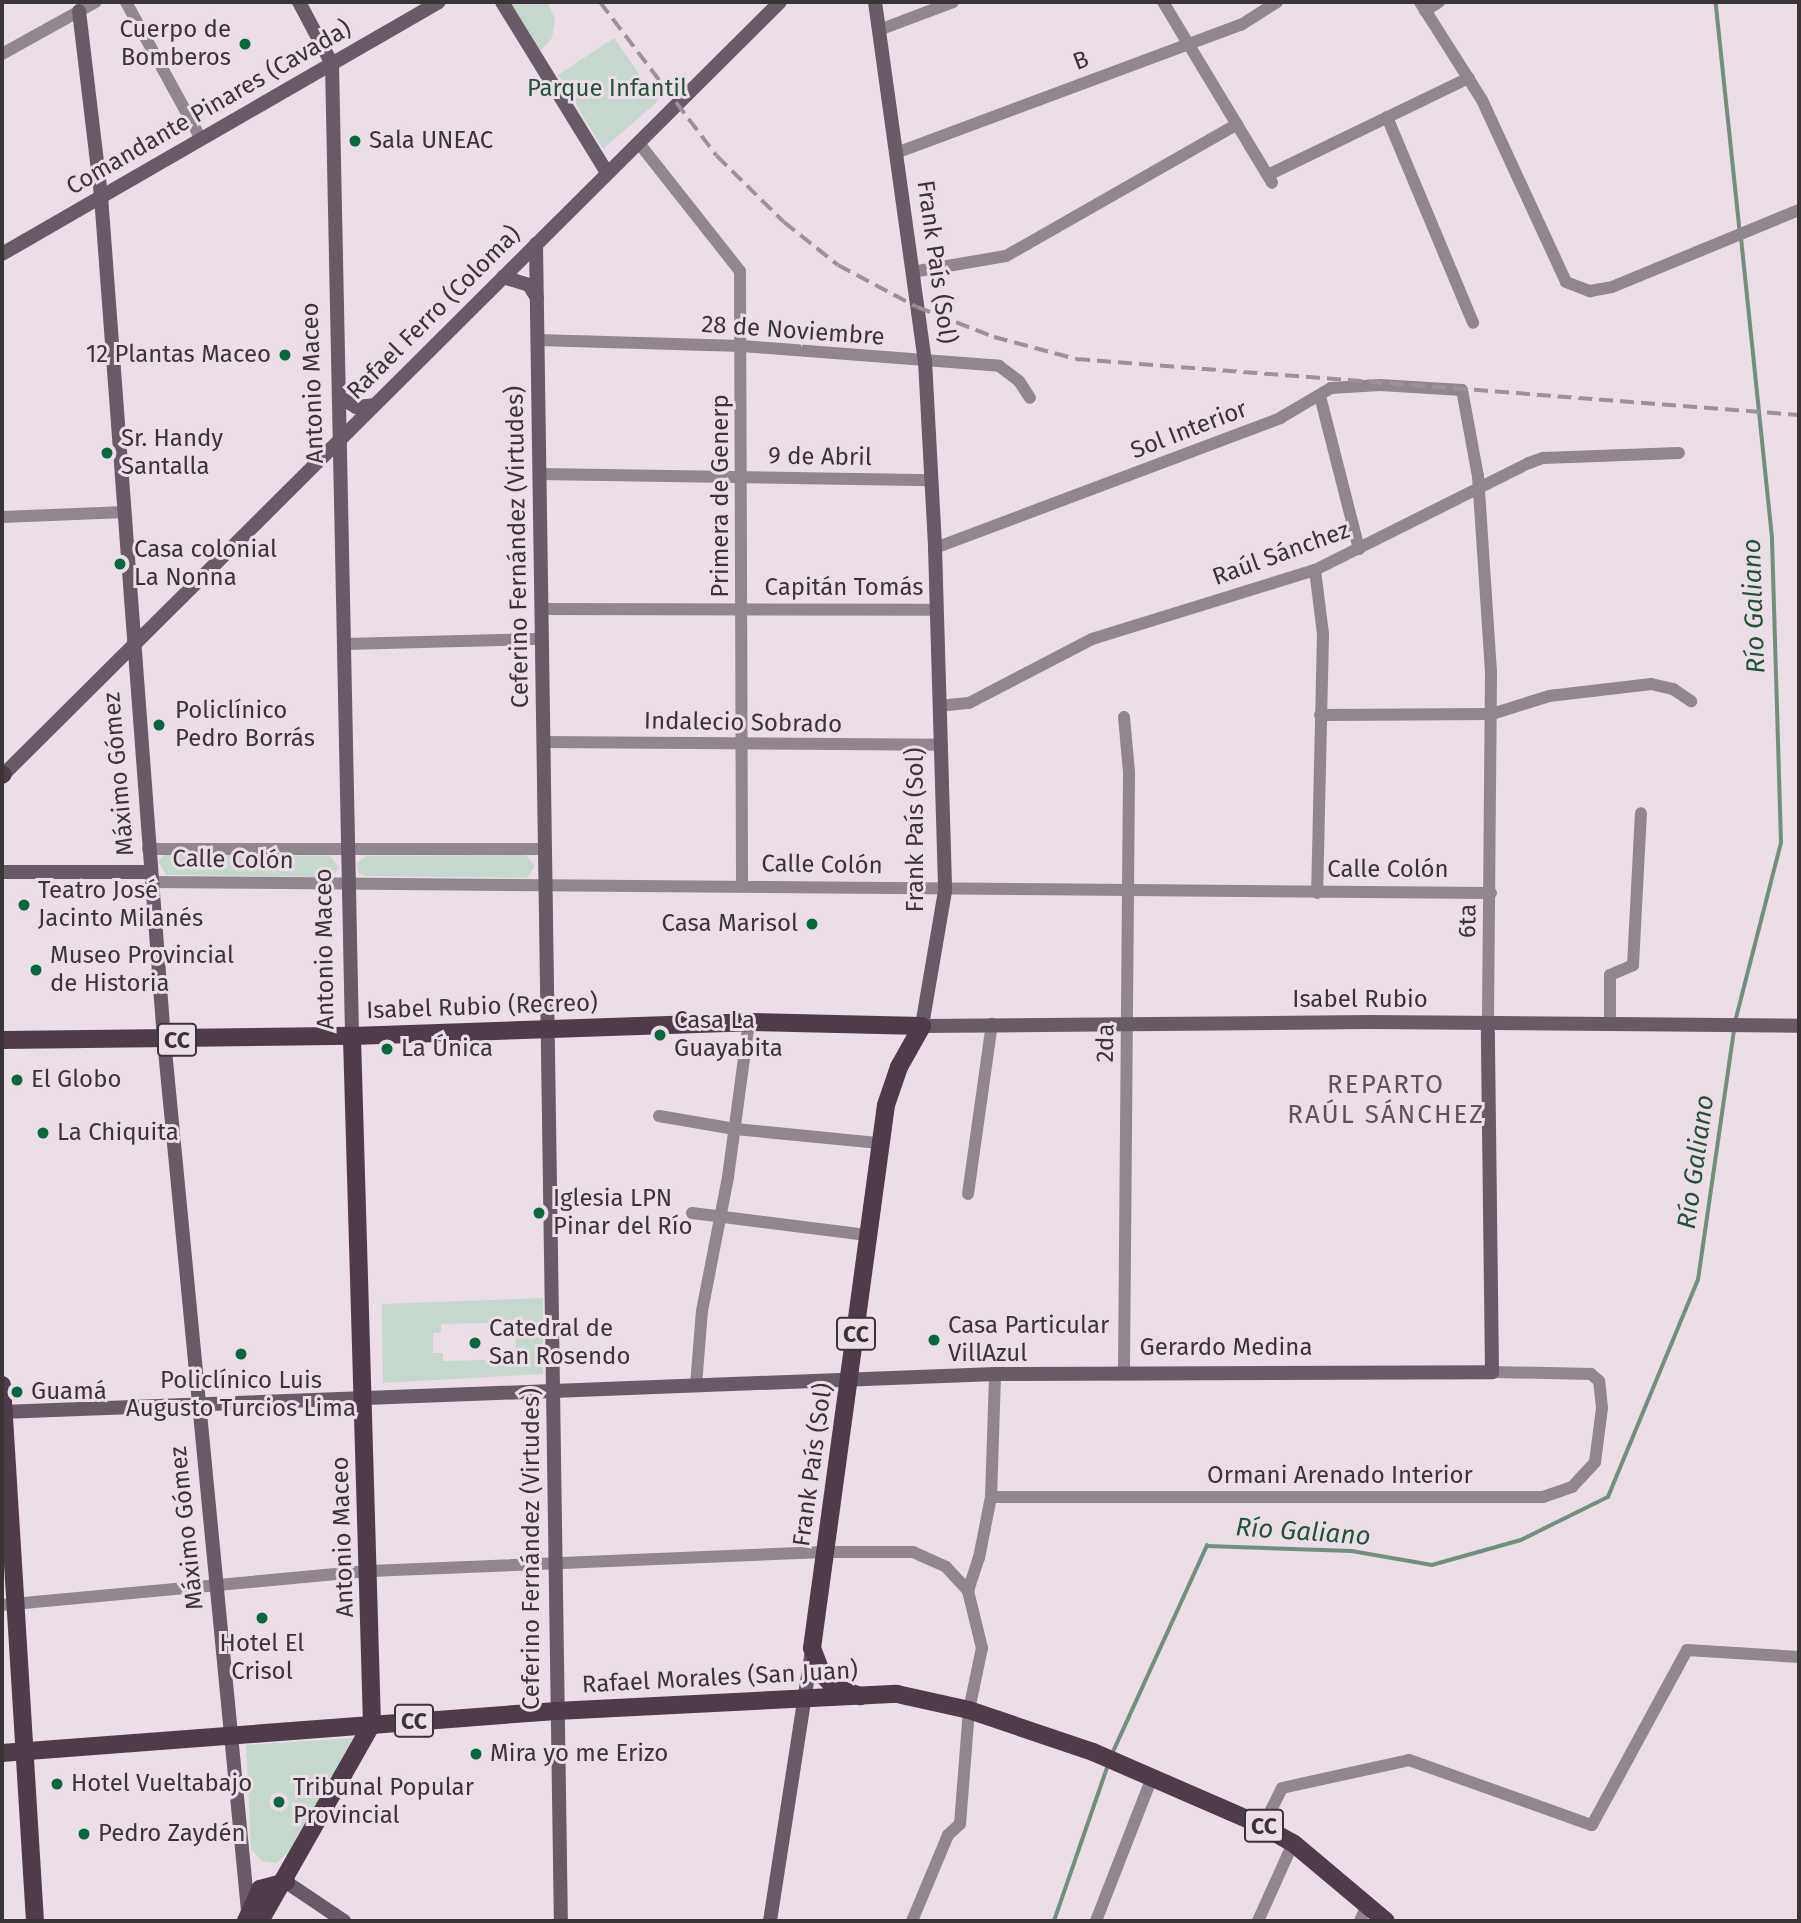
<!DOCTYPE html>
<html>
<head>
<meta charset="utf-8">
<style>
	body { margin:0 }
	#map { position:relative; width:1801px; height:1923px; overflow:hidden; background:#ecdde9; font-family:"Fira Sans",sans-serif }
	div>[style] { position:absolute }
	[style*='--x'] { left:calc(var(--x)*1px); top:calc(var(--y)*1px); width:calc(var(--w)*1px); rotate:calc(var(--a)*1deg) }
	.green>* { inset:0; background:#c4d9cb }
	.stream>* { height:3.5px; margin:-1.75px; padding:0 1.75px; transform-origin:1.75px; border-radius:1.75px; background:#71907c }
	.street>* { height:12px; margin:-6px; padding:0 6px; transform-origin:6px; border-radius:6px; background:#91858f }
	.secondary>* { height:14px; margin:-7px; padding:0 7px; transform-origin:7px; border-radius:7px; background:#6a5967 }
	.primary>* { height:18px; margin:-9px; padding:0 9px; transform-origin:9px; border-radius:9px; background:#4f3b4b }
	.rail>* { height:3.5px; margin-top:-1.75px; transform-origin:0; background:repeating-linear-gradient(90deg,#9c9199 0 14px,transparent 0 21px) }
	.dots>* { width:19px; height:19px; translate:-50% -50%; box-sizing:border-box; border:4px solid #ecdde9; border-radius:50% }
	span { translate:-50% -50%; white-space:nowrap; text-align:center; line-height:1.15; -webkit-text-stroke:6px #ecdde9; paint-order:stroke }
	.shield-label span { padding:2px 5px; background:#ecdde9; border:2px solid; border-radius:5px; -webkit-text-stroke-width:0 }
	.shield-label { font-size:23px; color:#3a3438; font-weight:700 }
	.poi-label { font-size:24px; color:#3a3438 }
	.right { translate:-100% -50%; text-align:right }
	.left { translate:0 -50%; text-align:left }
	.street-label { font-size:24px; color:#3a3438 }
	.park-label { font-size:24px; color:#205538 }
	.water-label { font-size:26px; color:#1f5437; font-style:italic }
	.neighbourhood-label { font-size:26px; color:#5f525c; letter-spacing:2px }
	.frame { position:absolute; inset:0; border:4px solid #3a3438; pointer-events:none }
</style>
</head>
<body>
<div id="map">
	<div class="green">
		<div style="clip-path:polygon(510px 2px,547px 2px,555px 19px,552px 38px,540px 51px)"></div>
		<div style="clip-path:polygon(614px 38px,658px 101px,603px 149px,558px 75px)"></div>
		<div style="clip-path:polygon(166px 854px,330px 856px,339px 868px,332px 877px,166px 875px,158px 861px)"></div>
		<div style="clip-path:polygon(526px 855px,535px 866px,527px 878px,365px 876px,358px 872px,357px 863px,366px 856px)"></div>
		<div style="clip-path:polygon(evenodd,543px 1298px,543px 1374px,383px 1383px,382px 1304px,543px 1298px,515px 1322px,516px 1359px,443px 1361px,443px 1353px,433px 1353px,433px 1333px,441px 1333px,441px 1324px,515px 1322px)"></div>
		<div style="clip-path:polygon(353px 1738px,290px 1851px,276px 1863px,262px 1861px,251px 1849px,246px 1745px)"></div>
	</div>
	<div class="stream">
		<div style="--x:1716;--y:2;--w:230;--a:84"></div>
		<div style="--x:1735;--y:1022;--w:185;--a:-75.6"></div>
		<div style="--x:1781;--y:843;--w:305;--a:-91.7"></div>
		<div style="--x:1772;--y:538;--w:301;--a:-95.9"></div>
		<div style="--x:1112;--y:1754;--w:229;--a:-65.5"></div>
		<div style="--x:1207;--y:1546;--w:145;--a:2"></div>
		<div style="--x:1352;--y:1551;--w:81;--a:9.9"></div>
		<div style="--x:1432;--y:1565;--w:92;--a:-15.7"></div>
		<div style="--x:1521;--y:1540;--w:97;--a:-26.3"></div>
		<div style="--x:1608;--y:1497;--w:235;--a:-67.5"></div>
		<div style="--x:1698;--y:1280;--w:254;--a:-81.8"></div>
		<div style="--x:1054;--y:1921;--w:165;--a:-70.9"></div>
	</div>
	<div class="street">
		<div style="--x:126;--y:2;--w:156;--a:61.3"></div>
		<div style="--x:1163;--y:2;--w:211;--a:58.9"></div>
		<div style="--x:1420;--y:2;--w:116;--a:57.7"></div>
		<div style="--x:1482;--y:100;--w:200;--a:65.2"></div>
		<div style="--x:1566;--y:282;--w:26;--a:21"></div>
		<div style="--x:1590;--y:291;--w:22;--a:-10"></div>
		<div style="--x:1612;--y:287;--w:202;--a:-22.4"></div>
		<div style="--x:1425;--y:11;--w:17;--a:-33"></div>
		<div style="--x:879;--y:30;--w:79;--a:-20.7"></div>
		<div style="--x:2;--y:54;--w:107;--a:-29"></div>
		<div style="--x:1387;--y:117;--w:223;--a:67.3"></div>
		<div style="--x:638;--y:142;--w:164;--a:51.7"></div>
		<div style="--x:740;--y:271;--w:615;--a:89.81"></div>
		<div style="--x:896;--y:153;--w:368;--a:-20.4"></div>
		<div style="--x:1241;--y:25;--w:43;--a:-32.6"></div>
		<div style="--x:1268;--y:175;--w:223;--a:-25.8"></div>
		<div style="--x:912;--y:272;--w:95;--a:-9.7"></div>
		<div style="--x:1006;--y:256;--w:266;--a:-29.7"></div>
		<div style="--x:538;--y:340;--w:204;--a:1.7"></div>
		<div style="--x:742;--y:346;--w:258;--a:4.4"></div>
		<div style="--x:999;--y:366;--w:25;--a:37"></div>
		<div style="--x:1019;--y:381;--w:20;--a:57"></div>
		<div style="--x:1320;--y:396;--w:158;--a:75.7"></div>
		<div style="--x:540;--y:474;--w:392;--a:0.9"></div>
		<div style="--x:2;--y:517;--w:123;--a:-2.3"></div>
		<div style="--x:935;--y:548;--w:369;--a:-20.6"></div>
		<div style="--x:1280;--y:418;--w:59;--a:-30.5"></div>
		<div style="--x:1331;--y:388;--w:49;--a:-3.5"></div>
		<div style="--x:1380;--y:385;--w:82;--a:3.5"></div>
		<div style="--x:1462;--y:390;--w:87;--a:79.5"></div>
		<div style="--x:1478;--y:476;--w:197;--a:86.2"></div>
		<div style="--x:1491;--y:673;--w:350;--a:90.5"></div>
		<div style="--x:1315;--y:570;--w:64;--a:82.9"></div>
		<div style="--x:1323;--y:634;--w:259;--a:91.3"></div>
		<div style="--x:541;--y:609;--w:395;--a:0.1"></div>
		<div style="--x:345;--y:644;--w:197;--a:-1.5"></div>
		<div style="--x:939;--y:706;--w:30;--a:-6"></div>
		<div style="--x:969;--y:703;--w:139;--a:-27.5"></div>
		<div style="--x:1092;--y:639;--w:233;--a:-17.2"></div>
		<div style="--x:1315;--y:570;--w:239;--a:-26.6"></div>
		<div style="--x:1529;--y:463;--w:15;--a:-20"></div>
		<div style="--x:1543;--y:458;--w:136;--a:-2.1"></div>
		<div style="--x:1320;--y:715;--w:172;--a:-0.3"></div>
		<div style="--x:1492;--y:714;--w:60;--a:-17.5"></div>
		<div style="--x:1549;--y:696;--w:103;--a:-6.7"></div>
		<div style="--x:1651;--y:684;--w:23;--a:13"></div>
		<div style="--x:1673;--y:689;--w:22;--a:34"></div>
		<div style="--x:1124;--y:717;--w:55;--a:84.8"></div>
		<div style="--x:1129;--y:772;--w:599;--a:90.48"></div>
		<div style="--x:543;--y:742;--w:399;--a:0.4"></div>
		<div style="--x:148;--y:849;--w:396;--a:0"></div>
		<div style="--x:151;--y:882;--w:1340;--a:0.47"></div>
		<div style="--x:1610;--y:1024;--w:49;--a:-90"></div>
		<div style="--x:1610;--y:975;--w:25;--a:-23"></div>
		<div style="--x:1633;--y:965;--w:152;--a:-87"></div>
		<div style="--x:659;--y:1116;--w:77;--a:9.7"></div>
		<div style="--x:735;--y:1129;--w:145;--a:5.6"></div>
		<div style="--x:968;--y:1194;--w:172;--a:-82"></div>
		<div style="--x:692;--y:1213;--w:176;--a:7.2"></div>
		<div style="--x:696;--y:1385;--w:74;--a:-85.4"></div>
		<div style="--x:702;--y:1311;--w:136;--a:-79"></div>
		<div style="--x:728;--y:1177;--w:156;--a:-82.3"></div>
		<div style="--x:991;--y:1497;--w:552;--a:0"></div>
		<div style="--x:1543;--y:1497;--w:31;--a:-19"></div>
		<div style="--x:1572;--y:1487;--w:34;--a:-47"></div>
		<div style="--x:1595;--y:1462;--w:54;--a:-82.6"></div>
		<div style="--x:1602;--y:1408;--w:27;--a:-96"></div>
		<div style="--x:1599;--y:1381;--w:11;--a:-139"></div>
		<div style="--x:1591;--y:1374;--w:99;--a:-178.8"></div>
		<div style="--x:2;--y:1605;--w:370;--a:-5.3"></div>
		<div style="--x:370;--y:1571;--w:455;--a:-2.4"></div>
		<div style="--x:825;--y:1552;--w:88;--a:0"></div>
		<div style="--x:913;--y:1552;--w:36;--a:24"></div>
		<div style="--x:946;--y:1567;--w:33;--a:47"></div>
		<div style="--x:1263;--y:1826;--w:42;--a:-63.4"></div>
		<div style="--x:1282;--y:1788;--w:130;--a:-12.4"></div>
		<div style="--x:1409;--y:1760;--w:194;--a:19.6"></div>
		<div style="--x:1592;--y:1825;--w:199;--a:-61.5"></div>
		<div style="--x:1687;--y:1650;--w:112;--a:3.6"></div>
		<div style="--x:912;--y:1921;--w:93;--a:-67.3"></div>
		<div style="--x:948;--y:1835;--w:16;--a:-43"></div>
		<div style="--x:960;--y:1824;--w:114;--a:-85.5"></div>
		<div style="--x:969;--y:1710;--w:63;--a:-78.2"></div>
		<div style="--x:982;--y:1648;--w:59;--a:-103.8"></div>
		<div style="--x:968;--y:1591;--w:35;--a:-72"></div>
		<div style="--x:979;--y:1558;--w:62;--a:-78.9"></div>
		<div style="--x:991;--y:1497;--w:123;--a:-88.1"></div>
		<div style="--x:1096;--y:1921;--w:155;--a:-68.7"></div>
		<div style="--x:1258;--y:1921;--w:85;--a:-65.8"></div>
		<div style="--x:1360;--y:1921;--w:17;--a:-66"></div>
	</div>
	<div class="secondary">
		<div style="--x:299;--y:2;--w:70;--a:62"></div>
		<div style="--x:332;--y:64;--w:972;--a:88.82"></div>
		<div style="--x:502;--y:2;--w:201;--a:58.4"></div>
		<div style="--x:875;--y:2;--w:362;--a:82.1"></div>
		<div style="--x:925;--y:361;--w:187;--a:86.9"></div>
		<div style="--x:935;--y:548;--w:343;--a:88.3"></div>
		<div style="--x:945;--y:891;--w:137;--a:99.7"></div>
		<div style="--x:922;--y:1026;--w:448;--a:-0.5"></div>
		<div style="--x:1370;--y:1022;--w:429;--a:0.5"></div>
		<div style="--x:79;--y:11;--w:186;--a:83.2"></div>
		<div style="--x:101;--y:196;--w:846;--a:85.73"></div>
		<div style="--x:164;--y:1040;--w:874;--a:84.49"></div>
		<div style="--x:536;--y:244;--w:1677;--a:89.15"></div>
		<div style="--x:2;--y:254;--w:504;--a:-29.97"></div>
		<div style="--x:503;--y:277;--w:27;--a:17"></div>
		<div style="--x:529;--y:285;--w:15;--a:58"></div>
		<div style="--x:339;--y:397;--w:20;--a:30"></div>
		<div style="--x:356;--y:407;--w:18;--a:-6"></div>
		<div style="--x:2;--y:776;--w:1097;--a:-44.85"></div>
		<div style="--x:2;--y:872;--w:148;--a:0"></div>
		<div style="--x:2;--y:1412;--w:994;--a:-2.19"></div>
		<div style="--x:995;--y:1374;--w:497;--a:-0.2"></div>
		<div style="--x:1492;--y:1372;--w:349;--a:-90.7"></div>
		<div style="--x:286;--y:1882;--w:70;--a:33.9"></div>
		<div style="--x:770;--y:1921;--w:274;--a:-81.2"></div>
	</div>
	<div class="primary">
		<div style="--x:2;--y:775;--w:1;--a:-45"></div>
		<div style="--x:2;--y:1040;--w:350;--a:-0.7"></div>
		<div style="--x:352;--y:1036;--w:397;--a:-2"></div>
		<div style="--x:749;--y:1022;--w:173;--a:1.3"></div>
		<div style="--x:922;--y:1026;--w:47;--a:119.3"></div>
		<div style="--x:899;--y:1067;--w:40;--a:108.9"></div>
		<div style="--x:886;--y:1105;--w:548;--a:97.76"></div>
		<div style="--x:812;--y:1648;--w:28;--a:69"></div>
		<div style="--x:822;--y:1674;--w:18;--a:47"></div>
		<div style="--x:834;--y:1687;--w:28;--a:19"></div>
		<div style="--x:2;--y:1385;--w:537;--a:86.48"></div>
		<div style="--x:2;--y:1753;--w:556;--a:-4.34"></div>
		<div style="--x:556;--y:1711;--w:341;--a:-2.9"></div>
		<div style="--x:897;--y:1694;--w:74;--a:12.5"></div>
		<div style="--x:969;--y:1710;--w:131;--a:18.7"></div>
		<div style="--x:1093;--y:1752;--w:185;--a:23.5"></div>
		<div style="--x:1263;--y:1826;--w:34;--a:30"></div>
		<div style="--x:1293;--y:1843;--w:121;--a:40"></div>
		<div style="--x:246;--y:1921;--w:35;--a:-66"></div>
		<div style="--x:260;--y:1889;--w:27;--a:-15"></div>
		<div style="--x:260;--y:1921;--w:227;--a:-60.4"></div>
		<div style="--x:372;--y:1724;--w:688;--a:-91.67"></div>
	</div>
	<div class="rail">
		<div style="--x:600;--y:2;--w:193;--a:52.8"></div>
		<div style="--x:717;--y:156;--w:94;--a:44.6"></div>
		<div style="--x:784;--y:222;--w:69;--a:38.5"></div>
		<div style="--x:838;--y:265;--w:89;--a:28"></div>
		<div style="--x:917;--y:307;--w:83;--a:21.3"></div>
		<div style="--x:994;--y:337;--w:85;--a:15"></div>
		<div style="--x:1076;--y:359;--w:725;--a:4.43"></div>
	</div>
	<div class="dots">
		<div style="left:245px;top:44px;background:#05683d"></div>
		<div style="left:355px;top:141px;background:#05683d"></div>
		<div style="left:285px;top:355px;background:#05683d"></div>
		<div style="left:107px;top:453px;background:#05683d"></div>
		<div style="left:120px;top:564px;background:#05683d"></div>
		<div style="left:159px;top:725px;background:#05683d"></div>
		<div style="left:24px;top:905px;background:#05683d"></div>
		<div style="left:812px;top:924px;background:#05683d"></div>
		<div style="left:36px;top:970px;background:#05683d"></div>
		<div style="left:660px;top:1035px;background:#05683d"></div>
		<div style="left:387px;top:1049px;background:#05683d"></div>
		<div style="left:17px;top:1080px;background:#05683d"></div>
		<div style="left:43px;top:1133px;background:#05683d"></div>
		<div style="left:539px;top:1213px;background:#05683d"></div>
		<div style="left:934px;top:1340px;background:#05683d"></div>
		<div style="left:475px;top:1343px;background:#05683d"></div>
		<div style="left:241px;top:1354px;background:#05683d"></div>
		<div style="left:17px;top:1392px;background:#05683d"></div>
		<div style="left:262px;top:1618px;background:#05683d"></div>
		<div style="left:476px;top:1754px;background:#05683d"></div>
		<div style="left:57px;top:1784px;background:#05683d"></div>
		<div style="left:279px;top:1802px;background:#05683d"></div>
		<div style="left:84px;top:1834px;background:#05683d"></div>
	</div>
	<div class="shield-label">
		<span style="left:177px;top:1040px">CC</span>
		<span style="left:856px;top:1334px">CC</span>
		<span style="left:414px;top:1721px">CC</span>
		<span style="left:1264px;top:1826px">CC</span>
	</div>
	<div class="poi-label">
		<span class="right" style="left:231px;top:44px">Cuerpo de<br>Bomberos</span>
		<span class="left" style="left:369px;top:141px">Sala UNEAC</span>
		<span class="right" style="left:271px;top:355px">12 Plantas Maceo</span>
		<span class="left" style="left:121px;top:453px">Sr. Handy<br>Santalla</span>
		<span class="left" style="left:134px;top:564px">Casa colonial<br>La Nonna</span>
		<span class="left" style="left:175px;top:725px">Policlínico<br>Pedro Borrás</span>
		<span class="left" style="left:38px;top:905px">Teatro José<br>Jacinto Milanés</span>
		<span class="right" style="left:798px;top:924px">Casa Marisol</span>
		<span class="left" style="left:50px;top:970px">Museo Provincial<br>de Historia</span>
		<span class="left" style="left:674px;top:1035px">Casa La<br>Guayabita</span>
		<span class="left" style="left:401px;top:1049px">La Única</span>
		<span class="left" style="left:31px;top:1080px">El Globo</span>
		<span class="left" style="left:57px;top:1133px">La Chiquita</span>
		<span class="left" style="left:553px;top:1213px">Iglesia LPN<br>Pinar del Río</span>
		<span class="left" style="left:948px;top:1340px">Casa Particular<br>VillAzul</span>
		<span class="left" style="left:489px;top:1343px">Catedral de<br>San Rosendo</span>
		<span style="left:241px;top:1395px">Policlínico Luis<br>Augusto Turcios Lima</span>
		<span class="left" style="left:31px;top:1392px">Guamá</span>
		<span style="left:262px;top:1658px">Hotel El<br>Crisol</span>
		<span class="left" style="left:490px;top:1754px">Mira yo me Erizo</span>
		<span class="left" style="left:71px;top:1784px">Hotel Vueltabajo</span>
		<span class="left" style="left:293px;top:1802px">Tribunal Popular<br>Provincial</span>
		<span class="left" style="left:98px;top:1834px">Pedro Zaydén</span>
	</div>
	<div class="street-label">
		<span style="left:1081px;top:61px;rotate:-21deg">B</span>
		<span style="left:209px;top:108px;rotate:-30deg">Comandante Pinares (Cavada)</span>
		<span style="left:936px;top:262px;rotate:82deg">Frank País (Sol)</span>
		<span style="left:434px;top:313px;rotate:-45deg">Rafael Ferro (Coloma)</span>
		<span style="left:793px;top:331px;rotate:4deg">28 de Noviembre</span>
		<span style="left:313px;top:383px;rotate:-92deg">Antonio Maceo</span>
		<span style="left:1189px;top:430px;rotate:-21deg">Sol Interior</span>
		<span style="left:820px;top:457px;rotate:1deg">9 de Abril</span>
		<span style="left:721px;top:496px;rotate:-90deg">Primera de Generp</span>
		<span style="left:518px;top:547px;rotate:-91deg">Ceferino Fernández (Virtudes)</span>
		<span style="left:1281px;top:554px;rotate:-20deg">Raúl Sánchez</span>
		<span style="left:844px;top:588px">Capitán Tomás</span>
		<span style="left:743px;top:723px;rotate:1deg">Indalecio Sobrado</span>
		<span style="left:119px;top:774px;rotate:-95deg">Máximo Gómez</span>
		<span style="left:916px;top:830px;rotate:-90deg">Frank País (Sol)</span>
		<span style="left:233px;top:860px;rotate:1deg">Calle Colón</span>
		<span style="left:822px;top:865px;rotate:1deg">Calle Colón</span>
		<span style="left:1388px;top:870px">Calle Colón</span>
		<span style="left:1468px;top:921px;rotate:-89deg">6ta</span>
		<span style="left:325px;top:949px;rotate:-91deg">Antonio Maceo</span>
		<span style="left:1360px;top:1000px">Isabel Rubio</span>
		<span style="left:482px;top:1007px;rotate:-2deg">Isabel Rubio (Recreo)</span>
		<span style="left:1106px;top:1043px;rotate:-89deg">2da</span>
		<span style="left:1226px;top:1348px">Gerardo Medina</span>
		<span style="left:813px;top:1465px;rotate:-82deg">Frank País (Sol)</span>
		<span style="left:1340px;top:1476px">Ormani Arenado Interior</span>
		<span style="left:187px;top:1528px;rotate:-96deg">Máximo Gómez</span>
		<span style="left:343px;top:1537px;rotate:-92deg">Antonio Maceo</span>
		<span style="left:532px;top:1549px;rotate:-90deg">Ceferino Fernández (Virtudes)</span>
		<span style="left:720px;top:1678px;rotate:-3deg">Rafael Morales (San Juan)</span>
	</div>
	<div class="park-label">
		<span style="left:607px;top:89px">Parque Infantil</span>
	</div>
	<div class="water-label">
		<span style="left:1754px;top:606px;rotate:-92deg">Río Galiano</span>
		<span style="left:1696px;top:1162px;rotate:-82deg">Río Galiano</span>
		<span style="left:1303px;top:1532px;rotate:4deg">Río Galiano</span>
	</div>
	<div class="neighbourhood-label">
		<span style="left:1386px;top:1100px">REPARTO<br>RAÚL SÁNCHEZ</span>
	</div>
	<div class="frame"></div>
</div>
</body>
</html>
